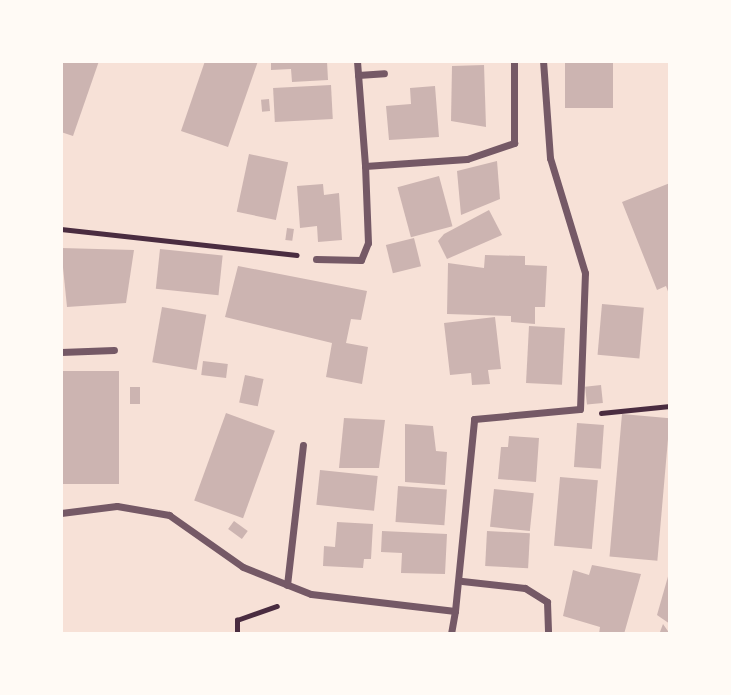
<!DOCTYPE html>
<html>
<head>
<meta charset="utf-8">
<style>
	body { margin:0 }
	#map { position:relative; width:731px; height:695px; overflow:hidden; background:#f7e1d7; font-family:"IBM Plex Sans",sans-serif }
	div>[style] { position:absolute }
	[style*='--x'] { left:calc(var(--x)*1px); top:calc(var(--y)*1px); width:calc(var(--w)*1px); rotate:calc(var(--a)*1deg) }
	.building>* { inset:0; background:#ccb4b1; transform-origin:0 0 }
	.path>* { height:4.5px; margin:-2.25px; padding:0 2.25px; transform-origin:2.25px; border-radius:2.25px; background:#4a2c40 }
	.minor>* { height:7px; margin:-3.5px; padding:0 3.5px; transform-origin:3.5px; border-radius:3.5px; background:#755966 }
	span { translate:-50% -50%; white-space:nowrap; text-align:center; line-height:1.15; -webkit-text-stroke:6px #fffaf5; paint-order:stroke }
	.frame { position:absolute; inset:0; border:63px solid #fffaf5; pointer-events:none }
</style>
</head>
<body>
<div id="map">
	<div class="building">
		<div style="clip-path:polygon(61px 61px,99px 61px,73px 136px,61px 132px)"></div>
		<div style="clip-path:polygon(205px 61px,258px 61px,228px 147px,181px 131px)"></div>
		<div style="clip-path:polygon(271px 61px,327px 61px,328px 80px,292px 82px,291px 69px,271px 70px)"></div>
		<div style="left:565px;top:61px;width:48px;height:47px"></div>
		<div style="clip-path:polygon(484px 65px,486px 127px,451px 121px,452px 66px)"></div>
		<div style="left:331px;top:85px;width:34px;height:58px;rotate:87deg"></div>
		<div style="clip-path:polygon(435px 86px,439px 137px,389px 140px,386px 106px,411px 104px,410px 88px)"></div>
		<div style="left:269px;top:99px;width:12px;height:8px;rotate:85deg"></div>
		<div style="left:249px;top:154px;width:40px;height:59px;rotate:12deg"></div>
		<div style="clip-path:polygon(497px 161px,500px 199px,461px 215px,457px 171px)"></div>
		<div style="left:439px;top:176px;width:52px;height:43px;rotate:75deg"></div>
		<div style="clip-path:polygon(670px 183px,670px 297px,666px 286px,657px 290px,622px 202px)"></div>
		<div style="clip-path:polygon(323px 184px,324px 195px,339px 193px,342px 240px,318px 242px,317px 226px,300px 228px,297px 186px)"></div>
		<div style="clip-path:polygon(489px 210px,502px 235px,447px 259px,438px 241px,444px 234px)"></div>
		<div style="left:287px;top:228px;width:7px;height:12px;rotate:8deg"></div>
		<div style="left:414px;top:238px;width:29px;height:29px;rotate:76deg"></div>
		<div style="clip-path:polygon(61px 248px,134px 250px,126px 303px,67px 307px)"></div>
		<div style="left:160px;top:249px;width:63px;height:40px;rotate:6deg"></div>
		<div style="clip-path:polygon(485px 255px,525px 256px,525px 265px,547px 266px,545px 307px,535px 307px,535px 324px,511px 322px,511px 316px,447px 314px,448px 263px,484px 268px)"></div>
		<div style="clip-path:polygon(238px 266px,367px 291px,361px 320px,351px 319px,346px 343px,368px 347px,362px 384px,326px 377px,332px 343px,225px 317px)"></div>
		<div style="left:602px;top:304px;width:42px;height:51px;rotate:5deg"></div>
		<div style="left:162px;top:307px;width:45px;height:56px;rotate:10deg"></div>
		<div style="clip-path:polygon(495px 317px,501px 369px,488px 370px,490px 384px,472px 385px,471px 373px,450px 375px,444px 323px)"></div>
		<div style="left:529px;top:326px;width:36px;height:57px;rotate:3deg"></div>
		<div style="left:203px;top:361px;width:25px;height:14px;rotate:7deg"></div>
		<div style="left:61px;top:371px;width:58px;height:113px"></div>
		<div style="left:245px;top:375px;width:19px;height:28px;rotate:12deg"></div>
		<div style="left:601px;top:385px;width:18px;height:16px;rotate:84deg"></div>
		<div style="left:130px;top:387px;width:10px;height:17px"></div>
		<div style="left:226px;top:413px;width:52px;height:93px;rotate:20deg"></div>
		<div style="left:622px;top:414px;width:48px;height:143px;rotate:5deg"></div>
		<div style="clip-path:polygon(344px 418px,385px 420px,379px 468px,339px 468px)"></div>
		<div style="left:577px;top:423px;width:27px;height:44px;rotate:4deg"></div>
		<div style="clip-path:polygon(405px 424px,433px 426px,436px 451px,447px 452px,445px 485px,405px 482px)"></div>
		<div style="clip-path:polygon(509px 436px,539px 438px,536px 482px,498px 479px,501px 447px,508px 447px)"></div>
		<div style="left:320px;top:470px;width:58px;height:35px;rotate:6deg"></div>
		<div style="left:560px;top:477px;width:38px;height:69px;rotate:5deg"></div>
		<div style="left:398px;top:486px;width:49px;height:36px;rotate:4deg"></div>
		<div style="left:494px;top:489px;width:40px;height:38px;rotate:6deg"></div>
		<div style="left:234px;top:521px;width:17px;height:10px;rotate:36deg"></div>
		<div style="clip-path:polygon(337px 522px,373px 524px,371px 559px,364px 559px,363px 568px,323px 566px,324px 546px,335px 547px)"></div>
		<div style="clip-path:polygon(382px 531px,447px 534px,445px 574px,401px 573px,402px 553px,381px 552px)"></div>
		<div style="left:487px;top:531px;width:43px;height:35px;rotate:3deg"></div>
		<div style="clip-path:polygon(592px 565px,641px 574px,624px 634px,599px 634px,600px 627px,563px 616px,573px 570px,589px 575px)"></div>
		<div style="clip-path:polygon(669px 573px,670px 573px,670px 624px,657px 615px)"></div>
		<div style="clip-path:polygon(663px 624px,670px 634px,651px 634px,660px 632px)"></div>
	</div>
	<div class="path">
		<div style="--x:61;--y:229;--w:237;--a:6.3"></div>
		<div style="--x:601;--y:413;--w:69;--a:-5.8"></div>
		<div style="--x:237;--y:634;--w:14;--a:-90"></div>
		<div style="--x:237;--y:620;--w:42;--a:-19.3"></div>
	</div>
	<div class="minor">
		<div style="--x:357;--y:61;--w:105;--a:85.6"></div>
		<div style="--x:358;--y:75;--w:26;--a:-4"></div>
		<div style="--x:316;--y:259;--w:45;--a:1.3"></div>
		<div style="--x:361;--y:260;--w:18;--a:-68"></div>
		<div style="--x:368;--y:243;--w:77;--a:-92.2"></div>
		<div style="--x:365;--y:166;--w:102;--a:-3.9"></div>
		<div style="--x:467;--y:159;--w:50;--a:-18.8"></div>
		<div style="--x:514;--y:143;--w:82;--a:-90"></div>
		<div style="--x:61;--y:352;--w:53;--a:-2.2"></div>
		<div style="--x:61;--y:513;--w:56;--a:-7.1"></div>
		<div style="--x:117;--y:506;--w:53;--a:9.8"></div>
		<div style="--x:169;--y:515;--w:90;--a:35.1"></div>
		<div style="--x:243;--y:567;--w:73;--a:21.7"></div>
		<div style="--x:311;--y:594;--w:145;--a:6.7"></div>
		<div style="--x:455;--y:611;--w:23;--a:100"></div>
		<div style="--x:462;--y:581;--w:63;--a:6.3"></div>
		<div style="--x:525;--y:588;--w:26;--a:32"></div>
		<div style="--x:547;--y:602;--w:32;--a:88"></div>
		<div style="--x:287;--y:585;--w:141;--a:-83.5"></div>
		<div style="--x:455;--y:611;--w:193;--a:-84.3"></div>
		<div style="--x:474;--y:419;--w:106;--a:-5.4"></div>
		<div style="--x:580;--y:409;--w:136;--a:-87.9"></div>
		<div style="--x:585;--y:273;--w:120;--a:-106.9"></div>
		<div style="--x:550;--y:158;--w:97;--a:-94.1"></div>
	</div>
	<div class="frame"></div>
</div>
</body>
</html>
